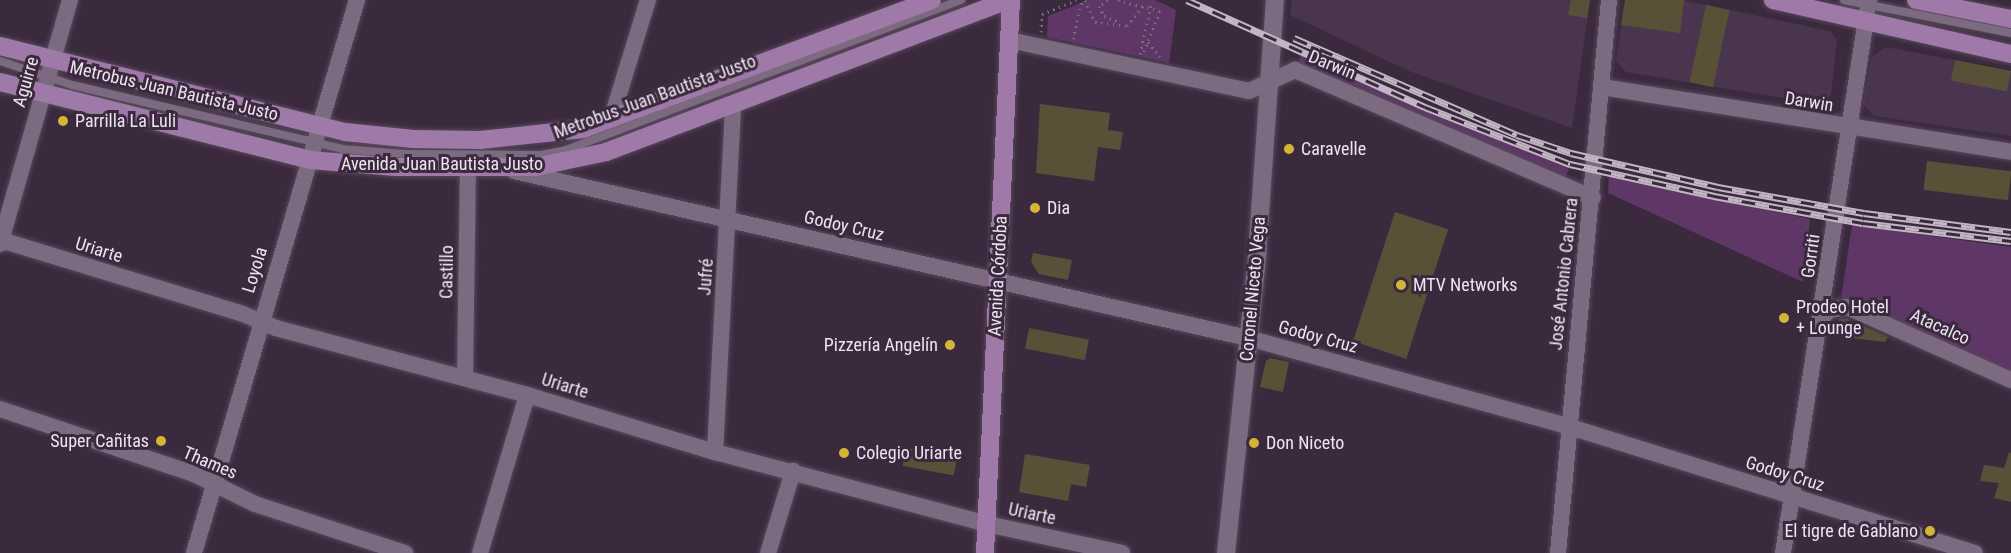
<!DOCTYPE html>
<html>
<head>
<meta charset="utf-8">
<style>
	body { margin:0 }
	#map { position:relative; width:2011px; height:553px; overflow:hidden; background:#3b2a3e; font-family:"Roboto Condensed",sans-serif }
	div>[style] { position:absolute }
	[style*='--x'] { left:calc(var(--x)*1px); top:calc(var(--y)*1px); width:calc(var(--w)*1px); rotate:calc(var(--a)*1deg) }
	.built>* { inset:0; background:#49354e }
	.green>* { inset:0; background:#5e3767; transform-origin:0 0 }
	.building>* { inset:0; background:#585137; transform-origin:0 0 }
	.path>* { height:3px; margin-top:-1.5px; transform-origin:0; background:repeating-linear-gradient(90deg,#7a6b7d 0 1.5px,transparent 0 6px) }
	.roads { filter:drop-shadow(0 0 2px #57485a) drop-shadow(0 0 2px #57485a) }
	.lane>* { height:8px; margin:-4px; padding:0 4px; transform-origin:4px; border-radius:4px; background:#7c6a81 }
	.street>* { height:16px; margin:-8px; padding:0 8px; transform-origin:8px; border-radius:8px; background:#7c6a81 }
	.secondary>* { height:18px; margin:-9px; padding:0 9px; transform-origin:9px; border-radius:9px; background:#7c6a81 }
	.primary>* { height:18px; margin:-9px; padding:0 9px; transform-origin:9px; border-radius:9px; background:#9f79a7 }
	.rail>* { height:7px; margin-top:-3.5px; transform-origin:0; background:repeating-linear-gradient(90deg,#3b2a3e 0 14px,#c2b6c4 0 28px); box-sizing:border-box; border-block:2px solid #c2b6c4 }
	.dots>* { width:16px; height:16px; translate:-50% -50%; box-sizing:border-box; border:3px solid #3b2a3e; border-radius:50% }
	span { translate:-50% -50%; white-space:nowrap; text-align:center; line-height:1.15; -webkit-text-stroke:6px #3b2a3e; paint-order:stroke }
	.street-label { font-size:18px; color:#eee3f0 }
	.poi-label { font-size:18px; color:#eee3f0 }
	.left { translate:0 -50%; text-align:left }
	.right { translate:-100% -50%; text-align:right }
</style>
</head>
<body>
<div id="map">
	<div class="built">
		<div style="clip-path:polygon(1292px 0,1590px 0,1572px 128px,1409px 71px,1290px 15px)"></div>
		<div style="clip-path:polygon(1625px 0,1682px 0,1830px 31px,1837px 41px,1831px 95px,1819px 104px,1626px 72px,1616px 61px)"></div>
		<div style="clip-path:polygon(1886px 47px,2011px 71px,2011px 136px,1874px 116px,1863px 104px,1872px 56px)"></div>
	</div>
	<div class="green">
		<div style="clip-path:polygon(1088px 0,1155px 0,1176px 10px,1169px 63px,1047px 37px,1048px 16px)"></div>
		<div style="left:1301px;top:55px;width:291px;height:9px;rotate:23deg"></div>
		<div style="clip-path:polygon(1609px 175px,1810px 219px,1803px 282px,1608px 193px)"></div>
		<div style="clip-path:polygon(1852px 225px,2011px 247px,2011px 373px,1841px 300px)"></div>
	</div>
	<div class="building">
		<div style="clip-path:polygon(1571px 0,1590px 0,1587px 18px,1568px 15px)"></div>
		<div style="clip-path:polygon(1625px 0,1684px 0,1680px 33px,1621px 25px)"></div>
		<div style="left:1706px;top:5px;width:24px;height:79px;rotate:12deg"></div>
		<div style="left:1955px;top:60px;width:57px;height:21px;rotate:11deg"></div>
		<div style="clip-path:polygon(1040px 104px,1110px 113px,1108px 130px,1123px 132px,1120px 150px,1098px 147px,1094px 181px,1036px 173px)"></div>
		<div style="left:1927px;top:161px;width:85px;height:29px;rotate:7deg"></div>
		<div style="left:1395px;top:212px;width:56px;height:136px;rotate:18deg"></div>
		<div style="clip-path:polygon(1033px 253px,1072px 260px,1068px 280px,1039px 274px,1031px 262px)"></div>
		<div style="clip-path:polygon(1846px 318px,1888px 337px,1885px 342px,1836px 336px,1839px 319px)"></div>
		<div style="left:1029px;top:328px;width:61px;height:21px;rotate:11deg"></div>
		<div style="clip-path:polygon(1270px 358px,1289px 362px,1283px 392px,1260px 387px,1266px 361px)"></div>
		<div style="left:906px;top:448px;width:52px;height:18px;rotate:11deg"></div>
		<div style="clip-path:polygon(2009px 452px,2011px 453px,2011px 502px,1994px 498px,1999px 483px,1980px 481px,1984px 465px,2004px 468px)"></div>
		<div style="clip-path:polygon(1025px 454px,1090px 465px,1086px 487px,1071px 484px,1068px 501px,1019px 492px)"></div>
	</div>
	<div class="path">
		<div style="--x:1085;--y:0;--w:24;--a:66"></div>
		<div style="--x:1095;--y:22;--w:32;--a:7"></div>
		<div style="--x:1127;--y:26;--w:28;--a:-51"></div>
		<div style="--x:1108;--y:0;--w:11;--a:146"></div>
		<div style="--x:1099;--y:6;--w:11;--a:63"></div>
		<div style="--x:1104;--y:16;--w:18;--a:22"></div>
		<div style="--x:1118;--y:0;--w:43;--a:14.7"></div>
		<div style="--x:1160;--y:11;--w:46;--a:111.6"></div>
		<div style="--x:1041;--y:32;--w:18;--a:-87"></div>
		<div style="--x:1042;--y:14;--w:37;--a:-22"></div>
		<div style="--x:1073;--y:39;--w:40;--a:-77"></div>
		<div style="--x:1148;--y:42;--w:19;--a:51"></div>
		<div style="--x:1140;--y:54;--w:50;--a:-77.3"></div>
	</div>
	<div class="roads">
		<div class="lane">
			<div style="--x:1844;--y:0;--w:170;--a:11.2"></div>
			<div style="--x:0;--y:61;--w:76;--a:18.4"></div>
			<div style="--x:72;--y:85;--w:277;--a:13.3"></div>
			<div style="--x:342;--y:149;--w:63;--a:4.5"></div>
			<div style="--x:405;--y:154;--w:136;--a:0.4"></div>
			<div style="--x:541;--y:155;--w:25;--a:-11"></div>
			<div style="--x:566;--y:150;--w:423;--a:-20.8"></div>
		</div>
		<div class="street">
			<div style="--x:1009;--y:40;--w:245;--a:12"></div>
			<div style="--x:1249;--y:91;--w:51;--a:-24.5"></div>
			<div style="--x:1295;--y:70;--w:324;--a:23.2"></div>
			<div style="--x:1602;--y:87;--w:414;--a:9"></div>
			<div style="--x:611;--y:120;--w:126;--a:-72.9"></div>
			<div style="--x:514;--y:171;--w:753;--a:12.82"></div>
			<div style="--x:1248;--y:338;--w:331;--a:15.4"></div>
			<div style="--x:1567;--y:426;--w:427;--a:17.3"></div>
			<div style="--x:1;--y:240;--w:253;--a:17"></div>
			<div style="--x:243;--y:314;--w:36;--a:23"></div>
			<div style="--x:276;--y:328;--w:260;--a:14.9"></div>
			<div style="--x:527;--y:395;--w:196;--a:16.9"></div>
			<div style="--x:715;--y:452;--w:281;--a:14.8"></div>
			<div style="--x:987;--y:524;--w:138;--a:12.1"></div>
			<div style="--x:0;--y:244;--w:254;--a:-74"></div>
			<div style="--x:1822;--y:318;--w:11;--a:-49"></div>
			<div style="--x:1829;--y:310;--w:18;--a:-9"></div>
			<div style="--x:1847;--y:307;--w:180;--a:24"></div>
			<div style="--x:465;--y:378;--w:210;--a:-89.2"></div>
			<div style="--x:0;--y:409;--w:205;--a:18.5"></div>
			<div style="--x:194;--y:474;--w:68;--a:26.2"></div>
			<div style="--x:255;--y:504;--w:158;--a:18.1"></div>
			<div style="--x:715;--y:452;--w:348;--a:-87"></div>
			<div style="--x:194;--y:553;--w:577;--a:-73.58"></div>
			<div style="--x:480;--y:553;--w:165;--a:-73.4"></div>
			<div style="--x:768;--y:553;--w:86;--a:-73"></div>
			<div style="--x:1558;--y:553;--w:555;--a:-84.73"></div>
			<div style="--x:1783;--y:553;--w:560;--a:-81.16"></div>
		</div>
		<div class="secondary">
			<div style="--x:1226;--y:553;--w:299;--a:-84"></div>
			<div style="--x:1257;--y:256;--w:257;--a:-86"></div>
		</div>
		<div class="primary">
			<div style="--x:1773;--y:0;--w:244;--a:12.8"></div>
			<div style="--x:1916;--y:0;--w:97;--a:11.3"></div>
			<div style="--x:0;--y:46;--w:356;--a:14"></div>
			<div style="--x:345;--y:132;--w:69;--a:5.8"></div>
			<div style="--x:414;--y:139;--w:66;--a:0.9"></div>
			<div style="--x:480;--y:140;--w:104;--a:-6.1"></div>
			<div style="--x:583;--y:129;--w:372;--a:-20.3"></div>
			<div style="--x:0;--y:82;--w:320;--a:14.1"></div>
			<div style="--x:310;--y:160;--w:86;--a:4.7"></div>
			<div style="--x:396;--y:167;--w:139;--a:0"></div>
			<div style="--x:535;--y:167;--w:73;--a:-11.9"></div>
			<div style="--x:606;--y:152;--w:431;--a:-20.7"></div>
			<div style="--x:985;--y:553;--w:554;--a:-87.31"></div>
		</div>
	</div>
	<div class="rail">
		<div style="--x:1187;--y:0;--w:261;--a:24.2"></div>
		<div style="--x:1425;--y:107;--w:156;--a:21.5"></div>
		<div style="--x:1570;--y:164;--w:148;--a:12.5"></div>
		<div style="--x:1714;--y:196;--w:151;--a:10.3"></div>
		<div style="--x:1863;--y:223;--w:149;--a:6.9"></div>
		<div style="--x:1294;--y:38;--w:243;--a:23.5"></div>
		<div style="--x:1517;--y:135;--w:57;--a:18.4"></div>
		<div style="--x:1571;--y:153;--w:151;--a:13"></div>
		<div style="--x:1718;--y:187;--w:148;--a:10.1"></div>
		<div style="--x:1864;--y:213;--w:148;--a:7.4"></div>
	</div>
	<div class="dots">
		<div style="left:63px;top:121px;background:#d3b635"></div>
		<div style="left:1289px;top:149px;background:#d3b635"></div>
		<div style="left:1035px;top:208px;background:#d3b635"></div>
		<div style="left:1401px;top:285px;background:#d3b635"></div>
		<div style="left:1784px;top:318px;background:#d3b635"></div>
		<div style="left:950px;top:345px;background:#d3b635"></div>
		<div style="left:161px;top:441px;background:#d3b635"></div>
		<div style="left:1254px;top:443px;background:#d3b635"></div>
		<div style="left:844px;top:453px;background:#d3b635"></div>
		<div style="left:1930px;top:531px;background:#d3b635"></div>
	</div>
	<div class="street-label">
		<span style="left:1332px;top:65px;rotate:22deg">Darwin</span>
		<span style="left:26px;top:82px;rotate:-74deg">Aguirre</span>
		<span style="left:174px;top:91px;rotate:13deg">Metrobus Juan Bautista Justo</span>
		<span style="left:655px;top:97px;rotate:-20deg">Metrobus Juan Bautista Justo</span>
		<span style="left:1809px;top:102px;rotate:9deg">Darwin</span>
		<span style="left:442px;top:164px">Avenida Juan Bautista Justo</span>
		<span style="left:844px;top:226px;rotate:13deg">Godoy Cruz</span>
		<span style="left:99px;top:250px;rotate:17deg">Uriarte</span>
		<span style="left:1811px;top:256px;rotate:-82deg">Gorriti</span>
		<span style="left:255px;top:270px;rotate:-73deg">Loyola</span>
		<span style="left:447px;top:272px;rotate:-89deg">Castillo</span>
		<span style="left:1564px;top:274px;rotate:-84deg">José Antonio Cabrera</span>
		<span style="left:998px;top:276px;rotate:-87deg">Avenida Córdoba</span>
		<span style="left:706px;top:277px;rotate:-86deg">Jufré</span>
		<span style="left:1253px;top:289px;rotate:-85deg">Coronel Niceto Vega</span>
		<span style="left:1940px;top:327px;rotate:24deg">Atacalco</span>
		<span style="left:1318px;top:337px;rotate:15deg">Godoy Cruz</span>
		<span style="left:565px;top:386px;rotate:17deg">Uriarte</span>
		<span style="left:210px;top:463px;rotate:23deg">Thames</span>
		<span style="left:1785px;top:474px;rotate:17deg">Godoy Cruz</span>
		<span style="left:1032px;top:514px;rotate:12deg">Uriarte</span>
	</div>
	<div class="poi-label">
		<span class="left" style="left:75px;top:121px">Parrilla La Luli</span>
		<span class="left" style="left:1301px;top:149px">Caravelle</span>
		<span class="left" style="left:1047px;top:208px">Dia</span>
		<span class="left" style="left:1413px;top:285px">MTV Networks</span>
		<span class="left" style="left:1796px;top:318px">Prodeo Hotel<br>+ Lounge</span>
		<span class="right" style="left:938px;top:345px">Pizzería Angelín</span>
		<span class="right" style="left:149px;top:441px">Super Cañitas</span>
		<span class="left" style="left:1266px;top:443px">Don Niceto</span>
		<span class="left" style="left:856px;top:453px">Colegio Uriarte</span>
		<span class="right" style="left:1918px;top:531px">El tigre de Gablano</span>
	</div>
</div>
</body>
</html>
